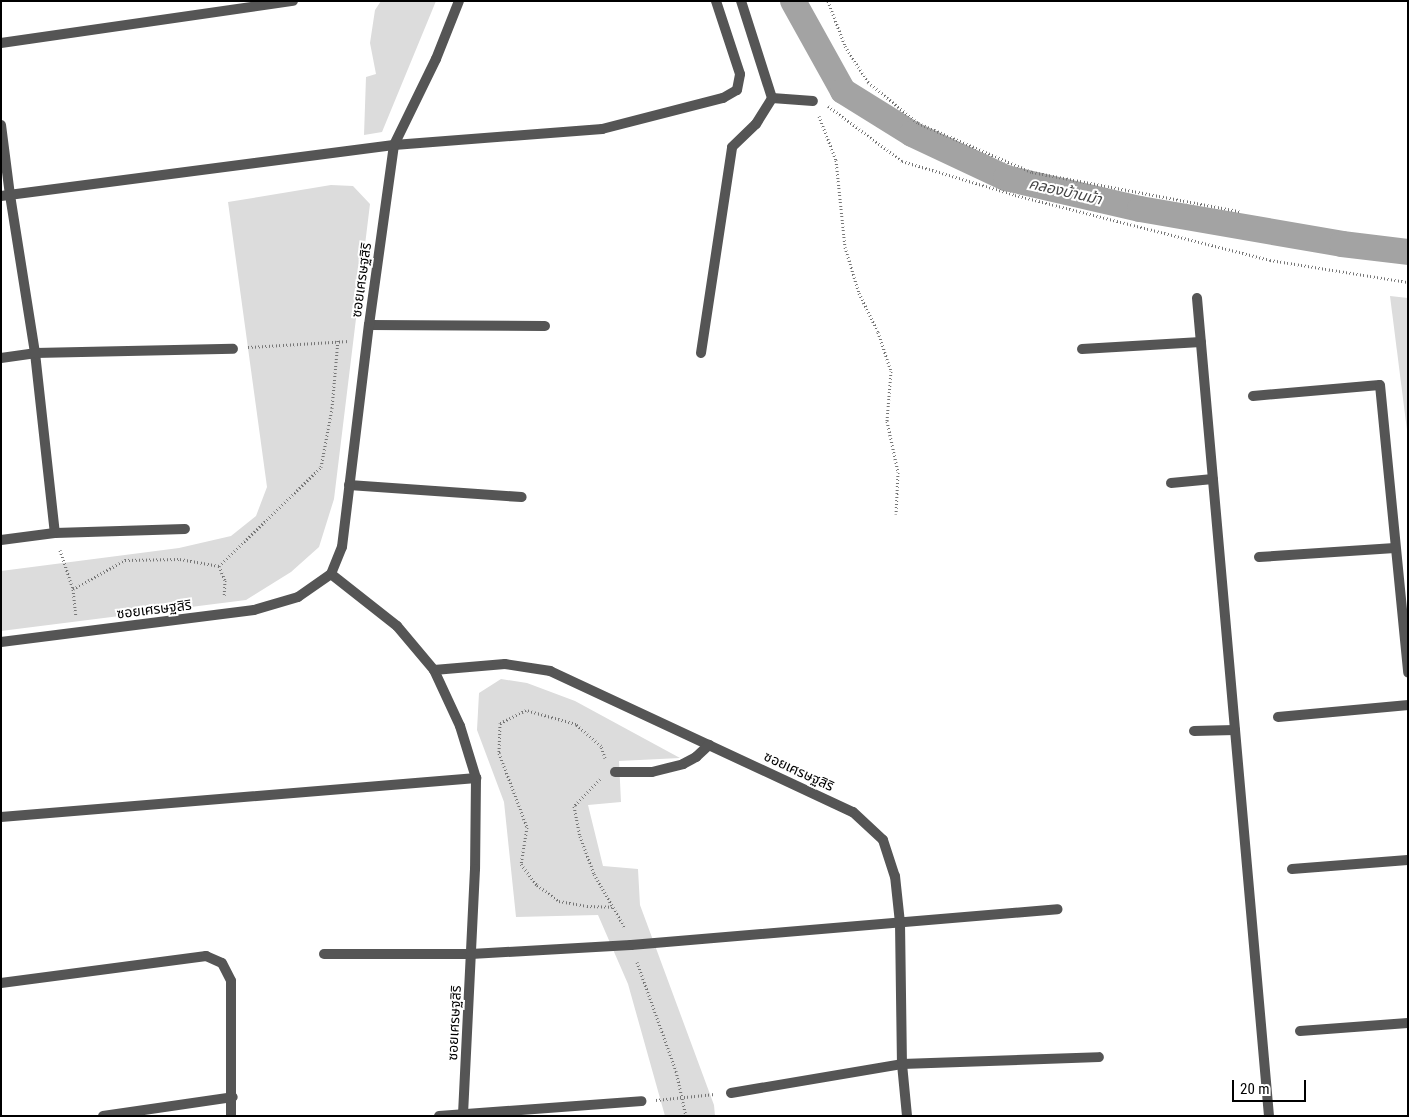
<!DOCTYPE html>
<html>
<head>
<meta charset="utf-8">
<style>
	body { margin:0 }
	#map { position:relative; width:1409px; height:1117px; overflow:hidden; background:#fff; font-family:"Roboto Condensed","Noto Sans Thai",sans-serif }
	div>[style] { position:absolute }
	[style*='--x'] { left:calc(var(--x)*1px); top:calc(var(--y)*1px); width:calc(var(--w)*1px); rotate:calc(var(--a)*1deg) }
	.green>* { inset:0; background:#dcdcdc }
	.canal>* { height:26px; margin:-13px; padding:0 13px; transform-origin:13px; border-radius:13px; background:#a3a3a3 }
	.path>* { height:3px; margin-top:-1.5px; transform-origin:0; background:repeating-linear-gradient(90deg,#777 0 1px,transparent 0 3.5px) }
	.service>* { height:10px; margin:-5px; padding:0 5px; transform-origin:5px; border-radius:5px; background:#555 }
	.minor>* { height:10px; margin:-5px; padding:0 5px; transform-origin:5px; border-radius:5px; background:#555 }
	span { translate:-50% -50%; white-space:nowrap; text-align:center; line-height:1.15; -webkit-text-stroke:4px #fff; paint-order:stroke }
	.street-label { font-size:14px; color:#000 }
	.water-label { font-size:15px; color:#444; font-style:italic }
	.frame { position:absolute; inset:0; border:2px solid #000; pointer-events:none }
	.scale { position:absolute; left:1232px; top:1080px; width:74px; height:22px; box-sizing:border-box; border:2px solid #000; border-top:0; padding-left:6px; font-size:15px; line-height:18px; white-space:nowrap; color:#000; -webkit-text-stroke:4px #fff; paint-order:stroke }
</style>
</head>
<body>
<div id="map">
	<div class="green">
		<div style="clip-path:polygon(381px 1px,436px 1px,382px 132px,364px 135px,366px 77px,376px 74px,370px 43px,375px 10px)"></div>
		<div style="clip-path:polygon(331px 185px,353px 186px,370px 204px,334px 499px,319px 547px,291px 572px,246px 600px,1px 631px,1px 571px,179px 548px,231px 536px,256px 516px,267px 487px,228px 202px)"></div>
		<div style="clip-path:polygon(1390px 296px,1408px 298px,1408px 438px)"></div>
		<div style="clip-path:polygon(501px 679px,527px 683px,575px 701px,680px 758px,619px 761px,621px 802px,588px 805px,603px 866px,638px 869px,640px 905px,714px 1105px,715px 1116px,665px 1116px,628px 984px,598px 915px,516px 917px,504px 802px,477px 730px,479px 693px)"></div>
	</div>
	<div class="canal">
		<div style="--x:793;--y:1;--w:103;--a:60.9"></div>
		<div style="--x:843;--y:91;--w:81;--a:31.9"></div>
		<div style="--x:912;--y:134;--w:104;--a:25.1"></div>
		<div style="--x:1006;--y:178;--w:138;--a:13"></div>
		<div style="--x:1140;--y:209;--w:205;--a:9.8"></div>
		<div style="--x:1342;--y:244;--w:66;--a:6.9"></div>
	</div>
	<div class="path">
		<div style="--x:828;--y:1;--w:48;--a:69.3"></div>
		<div style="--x:845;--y:46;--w:43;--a:57.4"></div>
		<div style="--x:868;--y:82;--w:65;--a:39.4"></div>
		<div style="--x:918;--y:123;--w:124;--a:23.3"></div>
		<div style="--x:1032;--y:172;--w:211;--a:10.7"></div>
		<div style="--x:828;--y:106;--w:92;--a:36.6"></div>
		<div style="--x:902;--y:161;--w:118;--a:16.7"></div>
		<div style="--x:1015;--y:195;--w:263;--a:14.3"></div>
		<div style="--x:1270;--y:260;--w:140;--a:9.1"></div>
		<div style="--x:819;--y:116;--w:47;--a:68.9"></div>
		<div style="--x:836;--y:160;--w:87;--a:84.1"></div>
		<div style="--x:845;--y:247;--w:48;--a:73.1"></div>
		<div style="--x:859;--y:293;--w:43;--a:64"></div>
		<div style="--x:878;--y:332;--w:41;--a:71.6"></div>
		<div style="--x:891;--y:371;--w:50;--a:94.6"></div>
		<div style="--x:887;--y:421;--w:52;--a:77.8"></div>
		<div style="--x:898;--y:472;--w:42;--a:92.7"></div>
		<div style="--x:248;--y:347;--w:101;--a:-3.4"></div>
		<div style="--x:60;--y:550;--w:41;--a:71.6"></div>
		<div style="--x:73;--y:589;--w:27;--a:84"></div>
		<div style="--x:219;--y:566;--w:142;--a:-44.1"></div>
		<div style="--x:321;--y:467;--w:60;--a:-79.4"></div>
		<div style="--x:332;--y:408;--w:68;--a:-85"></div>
		<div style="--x:73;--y:589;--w:60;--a:-29.1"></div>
		<div style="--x:125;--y:560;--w:55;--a:-1"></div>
		<div style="--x:180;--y:559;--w:40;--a:10"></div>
		<div style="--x:219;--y:566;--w:15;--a:67"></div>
		<div style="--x:225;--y:580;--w:17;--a:93"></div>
		<div style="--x:605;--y:758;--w:13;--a:-108"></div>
		<div style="--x:601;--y:746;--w:33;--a:-139"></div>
		<div style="--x:576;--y:724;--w:52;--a:-164.4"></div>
		<div style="--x:526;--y:710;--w:29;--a:153"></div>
		<div style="--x:500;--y:723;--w:30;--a:92"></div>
		<div style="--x:499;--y:753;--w:79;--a:69.3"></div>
		<div style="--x:527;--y:827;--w:37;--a:99"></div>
		<div style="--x:521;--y:864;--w:26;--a:53"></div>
		<div style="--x:537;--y:885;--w:27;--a:36"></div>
		<div style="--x:559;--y:901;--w:28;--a:10"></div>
		<div style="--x:587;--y:906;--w:25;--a:2"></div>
		<div style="--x:600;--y:779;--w:37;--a:134"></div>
		<div style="--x:574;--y:806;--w:31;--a:79"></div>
		<div style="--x:580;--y:836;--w:40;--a:69.8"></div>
		<div style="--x:594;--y:874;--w:62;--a:60.1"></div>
		<div style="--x:637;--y:962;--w:116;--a:70.3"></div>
		<div style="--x:676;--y:1071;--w:46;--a:77.5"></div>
		<div style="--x:656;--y:1100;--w:59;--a:-5.8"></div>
	</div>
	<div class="service">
		<div style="--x:1082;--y:349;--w:119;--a:-3.4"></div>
		<div style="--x:1171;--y:483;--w:42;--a:-5.4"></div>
		<div style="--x:1194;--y:731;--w:41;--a:-1.4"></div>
	</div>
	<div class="minor">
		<div style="--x:1;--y:43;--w:295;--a:-8.2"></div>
		<div style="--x:772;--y:98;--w:41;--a:4.2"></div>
		<div style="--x:1;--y:125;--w:71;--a:82.7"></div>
		<div style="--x:10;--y:195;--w:160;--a:81"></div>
		<div style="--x:35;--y:353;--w:181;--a:83.7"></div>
		<div style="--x:1;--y:196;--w:396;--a:-7.4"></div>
		<div style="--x:394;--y:145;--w:209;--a:-4.4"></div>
		<div style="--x:602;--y:129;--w:125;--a:-14.4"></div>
		<div style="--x:723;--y:98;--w:16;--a:-30"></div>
		<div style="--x:737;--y:90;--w:16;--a:-79"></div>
		<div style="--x:740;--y:74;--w:77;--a:-108.2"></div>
		<div style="--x:1197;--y:298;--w:821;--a:84.97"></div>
		<div style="--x:369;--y:325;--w:176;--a:0.3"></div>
		<div style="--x:701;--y:353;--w:208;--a:-81.4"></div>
		<div style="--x:732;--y:147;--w:33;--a:-44"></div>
		<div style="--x:756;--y:124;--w:31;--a:-58"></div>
		<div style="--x:772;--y:98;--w:102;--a:-107.7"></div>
		<div style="--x:1;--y:358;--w:34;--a:-8"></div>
		<div style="--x:35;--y:353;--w:198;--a:-1.2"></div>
		<div style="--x:1253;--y:396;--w:127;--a:-5"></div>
		<div style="--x:1380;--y:385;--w:289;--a:84.4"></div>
		<div style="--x:349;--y:485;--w:173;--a:4"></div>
		<div style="--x:1;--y:540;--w:54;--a:-7.4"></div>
		<div style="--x:55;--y:533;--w:130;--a:-1.8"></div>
		<div style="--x:1259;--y:557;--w:136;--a:-3.8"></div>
		<div style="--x:331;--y:574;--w:84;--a:38.2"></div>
		<div style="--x:397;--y:626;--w:57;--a:49.9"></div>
		<div style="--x:434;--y:670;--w:62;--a:65.1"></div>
		<div style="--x:460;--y:726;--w:54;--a:72.9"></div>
		<div style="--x:476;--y:778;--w:91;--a:90.6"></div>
		<div style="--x:475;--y:869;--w:247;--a:92.8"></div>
		<div style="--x:1;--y:642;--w:255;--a:-7.2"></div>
		<div style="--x:254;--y:610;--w:46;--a:-16.5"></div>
		<div style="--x:298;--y:597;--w:40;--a:-34.9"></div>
		<div style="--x:331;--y:574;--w:29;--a:-68"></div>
		<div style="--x:342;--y:547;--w:224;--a:-83.1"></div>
		<div style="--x:369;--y:325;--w:182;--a:-82.1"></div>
		<div style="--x:394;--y:145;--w:96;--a:-64"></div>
		<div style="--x:436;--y:59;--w:62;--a:-68.4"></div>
		<div style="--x:434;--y:670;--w:71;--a:-4.8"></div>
		<div style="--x:505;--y:664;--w:46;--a:8.8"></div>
		<div style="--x:550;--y:671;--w:334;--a:25"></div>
		<div style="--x:853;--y:812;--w:41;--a:43"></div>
		<div style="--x:883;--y:840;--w:38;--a:72"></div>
		<div style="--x:895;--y:876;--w:47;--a:83.9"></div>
		<div style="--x:900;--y:923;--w:141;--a:89.2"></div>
		<div style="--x:902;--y:1064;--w:52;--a:84.5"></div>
		<div style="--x:1278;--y:717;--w:131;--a:-5.3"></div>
		<div style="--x:615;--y:772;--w:37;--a:0"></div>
		<div style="--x:652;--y:772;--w:32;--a:-14"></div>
		<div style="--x:683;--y:764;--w:15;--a:-28"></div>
		<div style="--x:696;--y:757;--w:18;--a:-43"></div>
		<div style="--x:1;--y:817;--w:477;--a:-4.7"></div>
		<div style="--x:1292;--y:869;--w:116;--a:-4.4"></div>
		<div style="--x:324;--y:954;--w:147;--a:0"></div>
		<div style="--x:471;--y:954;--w:160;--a:-3.2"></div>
		<div style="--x:631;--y:945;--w:428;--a:-4.8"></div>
		<div style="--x:1;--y:983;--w:207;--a:-7.5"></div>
		<div style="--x:206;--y:956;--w:17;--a:24"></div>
		<div style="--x:222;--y:963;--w:20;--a:63"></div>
		<div style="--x:231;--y:981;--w:135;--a:90"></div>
		<div style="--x:1300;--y:1031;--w:108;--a:-4.2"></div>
		<div style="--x:731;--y:1093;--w:173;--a:-9.6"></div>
		<div style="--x:902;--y:1064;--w:197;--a:-2"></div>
		<div style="--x:103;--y:1116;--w:131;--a:-8.3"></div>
		<div style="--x:439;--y:1116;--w:203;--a:-4.2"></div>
	</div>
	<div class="street-label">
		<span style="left:361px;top:280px;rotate:-82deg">ซอยเศรษฐสิริ</span>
		<span style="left:154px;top:609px;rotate:-7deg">ซอยเศรษฐสิริ</span>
		<span style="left:799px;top:771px;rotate:25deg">ซอยเศรษฐสิริ</span>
		<span style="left:454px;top:1023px;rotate:-87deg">ซอยเศรษฐสิริ</span>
	</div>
	<div class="water-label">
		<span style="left:1065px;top:192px;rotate:13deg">คลองบ้านม้า</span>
	</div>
	<div class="frame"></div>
	<div class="scale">20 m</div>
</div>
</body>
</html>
